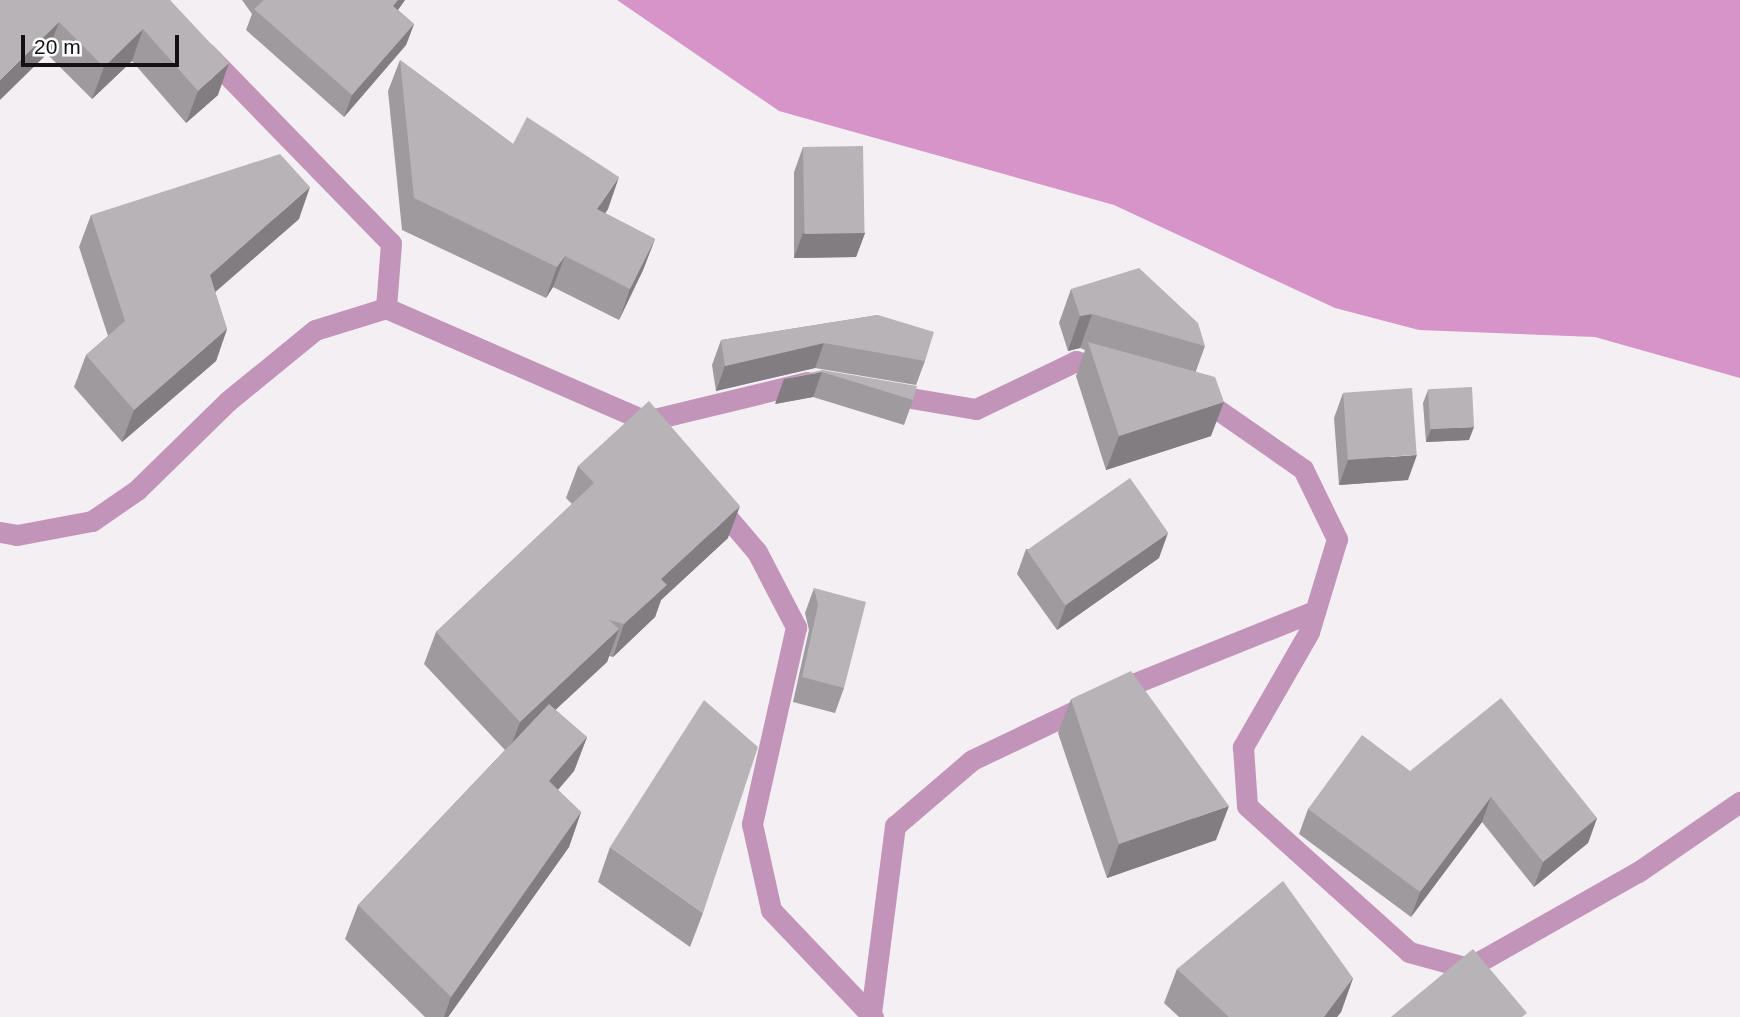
<!DOCTYPE html>
<html>
<head>
<meta charset="utf-8">
<style>
	body { margin:0 }
	#map { position:relative; width:1740px; height:1017px; overflow:hidden; background:#f4eff3; font-family:Arial,sans-serif }
	div>[style] { position:absolute }
	[style*='--x'] { left:calc(var(--x)*1px); top:calc(var(--y)*1px); width:calc(var(--w)*1px); rotate:calc(var(--a)*1deg) }
	.forest>* { inset:0; background:#d694c8 }
	.minor>* { height:21px; margin:-10.5px; padding:0 10.5px; transform-origin:10.5px; border-radius:10.5px; background:#c394b9 }
	.wall>* { inset:0; background:#9e9a9d }
	.shaded-wall>* { inset:0; background:#817d80 }
	.building>* { inset:0; background:#b8b3b7; transform-origin:0 0 }
	span { translate:-50% -50%; white-space:nowrap; text-align:center; line-height:1.15; -webkit-text-stroke:5px #fefdfe; paint-order:stroke }
	.scale { position:absolute; left:21px; top:35px; width:158px; height:32px; box-sizing:border-box; border:4px solid #131112; border-top:0; padding-left:9px; font-size:21px; line-height:24px; white-space:nowrap; color:#131112; -webkit-text-stroke:5px #fefdfe; paint-order:stroke }
</style>
</head>
<body>
<div id="map">
	<div class="forest">
		<div style="clip-path:polygon(617px 0,1740px 0,1740px 378px,1595px 337px,1419px 330px,1335px 308px,1114px 205px,779px 111px)"></div>
	</div>
	<div class="minor">
		<div style="--x:206;--y:53;--w:265;--a:45.8"></div>
		<div style="--x:391;--y:243;--w:65;--a:94.4"></div>
		<div style="--x:887;--y:394;--w:90;--a:9.6"></div>
		<div style="--x:976;--y:409;--w:111;--a:-25.6"></div>
		<div style="--x:1076;--y:361;--w:32;--a:16"></div>
		<div style="--x:1198;--y:396;--w:128;--a:34.8"></div>
		<div style="--x:1303;--y:469;--w:78;--a:64.1"></div>
		<div style="--x:1337;--y:539;--w:97;--a:106.8"></div>
		<div style="--x:1309;--y:632;--w:133;--a:119.9"></div>
		<div style="--x:1243;--y:747;--w:59;--a:86.1"></div>
		<div style="--x:1247;--y:806;--w:218;--a:42"></div>
		<div style="--x:1409;--y:952;--w:61;--a:15.2"></div>
		<div style="--x:1468;--y:968;--w:195;--a:-29.5"></div>
		<div style="--x:1638;--y:872;--w:124;--a:-34.5"></div>
		<div style="--x:646;--y:421;--w:166;--a:-13.6"></div>
		<div style="--x:716;--y:504;--w:63;--a:49.5"></div>
		<div style="--x:757;--y:552;--w:85;--a:62.5"></div>
		<div style="--x:796;--y:627;--w:202;--a:102.6"></div>
		<div style="--x:752;--y:824;--w:88;--a:77.5"></div>
		<div style="--x:771;--y:910;--w:148;--a:46.4"></div>
		<div style="--x:0;--y:532;--w:17;--a:10"></div>
		<div style="--x:17;--y:535;--w:76;--a:-10.6"></div>
		<div style="--x:92;--y:521;--w:55;--a:-34.6"></div>
		<div style="--x:137;--y:490;--w:127;--a:-44.4"></div>
		<div style="--x:228;--y:401;--w:112;--a:-39.2"></div>
		<div style="--x:315;--y:330;--w:74;--a:-17.2"></div>
		<div style="--x:386;--y:308;--w:283;--a:23.5"></div>
		<div style="--x:646;--y:421;--w:13;--a:51"></div>
		<div style="--x:871;--y:1013;--w:189;--a:-82.7"></div>
		<div style="--x:895;--y:826;--w:101;--a:-40.6"></div>
		<div style="--x:972;--y:760;--w:167;--a:-25.5"></div>
		<div style="--x:1123;--y:688;--w:207;--a:-21.9"></div>
	</div>
	<div class="wall">
		<div style="clip-path:polygon(0 0,170px 0,218px 95px,186px 123px,132px 61px,92px 99px,47px 54px)"></div>
		<div style="clip-path:polygon(242px 0,405px 0,398px 10px,414px 24px,406px 45px,344px 117px,246px 30px,252px 14px)"></div>
		<div style="clip-path:polygon(400px 60px,513px 144px,608px 209px,605px 213px,655px 239px,643px 270px,619px 320px,553px 287px,546px 298px,402px 230px,388px 91px)"></div>
		<div style="clip-path:polygon(803px 147px,865px 233px,856px 257px,794px 258px,794px 172px)"></div>
		<div style="clip-path:polygon(91px 215px,299px 219px,215px 292px,227px 329px,216px 361px,122px 442px,74px 387px,86px 355px,108px 336px,79px 247px)"></div>
		<div style="clip-path:polygon(1071px 289px,1205px 346px,1196px 371px,1211px 436px,1106px 470px,1076px 376px,1085px 350px,1080px 348px,1068px 351px,1059px 323px)"></div>
		<div style="clip-path:polygon(878px 315px,925px 361px,916px 385px,815px 368px,716px 391px,712px 365px,721px 340px)"></div>
		<div style="clip-path:polygon(822px 370px,913px 400px,904px 425px,813px 397px,775px 404px)"></div>
		<div style="clip-path:polygon(1428px 390px,1469px 440px,1426px 442px,1423px 403px)"></div>
		<div style="clip-path:polygon(1343px 393px,1408px 480px,1339px 485px,1334px 418px)"></div>
		<div style="clip-path:polygon(578px 466px,728px 538px,661px 600px,655px 617px,613px 657px,609px 656px,607px 662px,555px 710px,587px 737px,574px 771px,558px 790px,581px 812px,569px 847px,448px 1017px,425px 1017px,345px 939px,358px 905px,505px 750px,424px 664px,436px 632px,572px 504px,566px 498px)"></div>
		<div style="clip-path:polygon(1026px 549px,1159px 558px,1057px 630px,1017px 574px)"></div>
		<div style="clip-path:polygon(814px 588px,844px 688px,835px 713px,793px 702px,809px 630px,805px 613px)"></div>
		<div style="clip-path:polygon(1071px 699px,1216px 840px,1107px 878px,1058px 733px)"></div>
		<div style="clip-path:polygon(1410px 771px,1597px 818px,1588px 843px,1534px 887px,1482px 822px,1411px 917px,1299px 834px,1308px 809px)"></div>
		<div style="clip-path:polygon(610px 847px,703px 913px,690px 947px,598px 882px)"></div>
		<div style="clip-path:polygon(1177px 969px,1353px 978px,1341px 1012px,1337px 1017px,1179px 1017px,1164px 1003px)"></div>
	</div>
	<div class="shaded-wall">
		<div style="clip-path:polygon(398px 0,405px 0,385px 28px,393px 6px)"></div>
		<div style="clip-path:polygon(59px 22px,47px 54px,0 100px,0 80px)"></div>
		<div style="clip-path:polygon(414px 24px,406px 45px,344px 117px,352px 95px)"></div>
		<div style="clip-path:polygon(143px 29px,132px 61px,92px 99px,104px 67px)"></div>
		<div style="clip-path:polygon(229px 63px,218px 95px,186px 123px,198px 91px)"></div>
		<div style="clip-path:polygon(619px 177px,608px 209px,586px 241px,597px 209px)"></div>
		<div style="clip-path:polygon(310px 187px,299px 219px,198px 307px,210px 275px)"></div>
		<div style="clip-path:polygon(803px 233px,865px 233px,856px 257px,794px 258px)"></div>
		<div style="clip-path:polygon(655px 239px,643px 270px,619px 320px,630px 289px)"></div>
		<div style="clip-path:polygon(565px 256px,553px 287px,546px 298px,557px 267px)"></div>
		<div style="clip-path:polygon(1092px 314px,1080px 348px,1068px 351px,1080px 316px)"></div>
		<div style="clip-path:polygon(227px 329px,216px 361px,122px 442px,134px 410px)"></div>
		<div style="clip-path:polygon(824px 343px,815px 368px,716px 391px,725px 366px)"></div>
		<div style="clip-path:polygon(822px 372px,813px 397px,775px 404px,784px 379px)"></div>
		<div style="clip-path:polygon(1224px 402px,1211px 436px,1106px 470px,1119px 436px)"></div>
		<div style="clip-path:polygon(1474px 427px,1469px 440px,1426px 442px,1431px 429px)"></div>
		<div style="clip-path:polygon(1417px 455px,1408px 480px,1339px 485px,1348px 460px)"></div>
		<div style="clip-path:polygon(740px 506px,728px 538px,661px 600px,655px 617px,613px 657px,624px 624px,661px 579px)"></div>
		<div style="clip-path:polygon(1168px 533px,1159px 558px,1057px 630px,1066px 605px)"></div>
		<div style="clip-path:polygon(619px 629px,607px 662px,508px 754px,520px 722px)"></div>
		<div style="clip-path:polygon(587px 737px,574px 771px,536px 815px,549px 781px)"></div>
		<div style="clip-path:polygon(1491px 797px,1482px 822px,1411px 917px,1420px 892px)"></div>
		<div style="clip-path:polygon(1229px 806px,1216px 840px,1107px 878px,1119px 844px)"></div>
		<div style="clip-path:polygon(581px 812px,569px 847px,448px 1017px,444px 1017px,451px 997px)"></div>
		<div style="clip-path:polygon(1597px 818px,1588px 843px,1534px 887px,1543px 862px)"></div>
		<div style="clip-path:polygon(1353px 978px,1341px 1012px,1337px 1017px,1324px 1017px)"></div>
	</div>
	<div class="building">
		<div style="clip-path:polygon(0 0,170px 0,229px 63px,198px 91px,143px 29px,104px 67px,59px 22px,0 80px)"></div>
		<div style="clip-path:polygon(264px 0,398px 0,393px 6px,414px 24px,352px 95px,254px 9px)"></div>
		<div style="clip-path:polygon(400px 60px,513px 144px,527px 117px,619px 177px,597px 209px,655px 239px,630px 289px,565px 256px,557px 267px,414px 198px)"></div>
		<div style="left:863px;top:146px;width:87px;height:60px;rotate:89deg"></div>
		<div style="clip-path:polygon(280px 154px,310px 187px,210px 275px,227px 329px,134px 410px,86px 355px,125px 321px,91px 215px)"></div>
		<div style="clip-path:polygon(1139px 268px,1198px 323px,1205px 346px,1092px 314px,1080px 316px,1071px 289px)"></div>
		<div style="clip-path:polygon(878px 315px,934px 332px,925px 361px,824px 343px,725px 366px,721px 340px)"></div>
		<div style="clip-path:polygon(1088px 342px,1215px 377px,1224px 402px,1119px 436px)"></div>
		<div style="clip-path:polygon(822px 370px,917px 386px,913px 400px,822px 372px,784px 379px)"></div>
		<div style="left:1472px;top:387px;width:40px;height:44px;rotate:87deg"></div>
		<div style="left:1412px;top:388px;width:67px;height:69px;rotate:86deg"></div>
		<div style="clip-path:polygon(649px 401px,740px 506px,661px 579px,667px 585px,624px 624px,609px 620px,619px 629px,520px 722px,436px 632px,594px 483px,578px 466px)"></div>
		<div style="left:1130px;top:478px;width:67px;height:126px;rotate:55deg"></div>
		<div style="clip-path:polygon(814px 588px,866px 602px,844px 688px,802px 677px,818px 605px)"></div>
		<div style="clip-path:polygon(1131px 671px,1229px 806px,1119px 844px,1071px 699px)"></div>
		<div style="clip-path:polygon(1501px 698px,1597px 818px,1543px 862px,1491px 797px,1420px 892px,1308px 809px,1362px 735px,1410px 771px)"></div>
		<div style="clip-path:polygon(704px 700px,758px 747px,703px 913px,610px 847px)"></div>
		<div style="clip-path:polygon(549px 704px,587px 737px,549px 781px,581px 812px,451px 997px,358px 905px)"></div>
		<div style="clip-path:polygon(1283px 881px,1353px 978px,1324px 1017px,1229px 1017px,1177px 969px)"></div>
		<div style="clip-path:polygon(1473px 949px,1527px 1013px,1522px 1017px,1391px 1017px)"></div>
	</div>
	<div class="scale">20 m</div>
</div>
</body>
</html>
